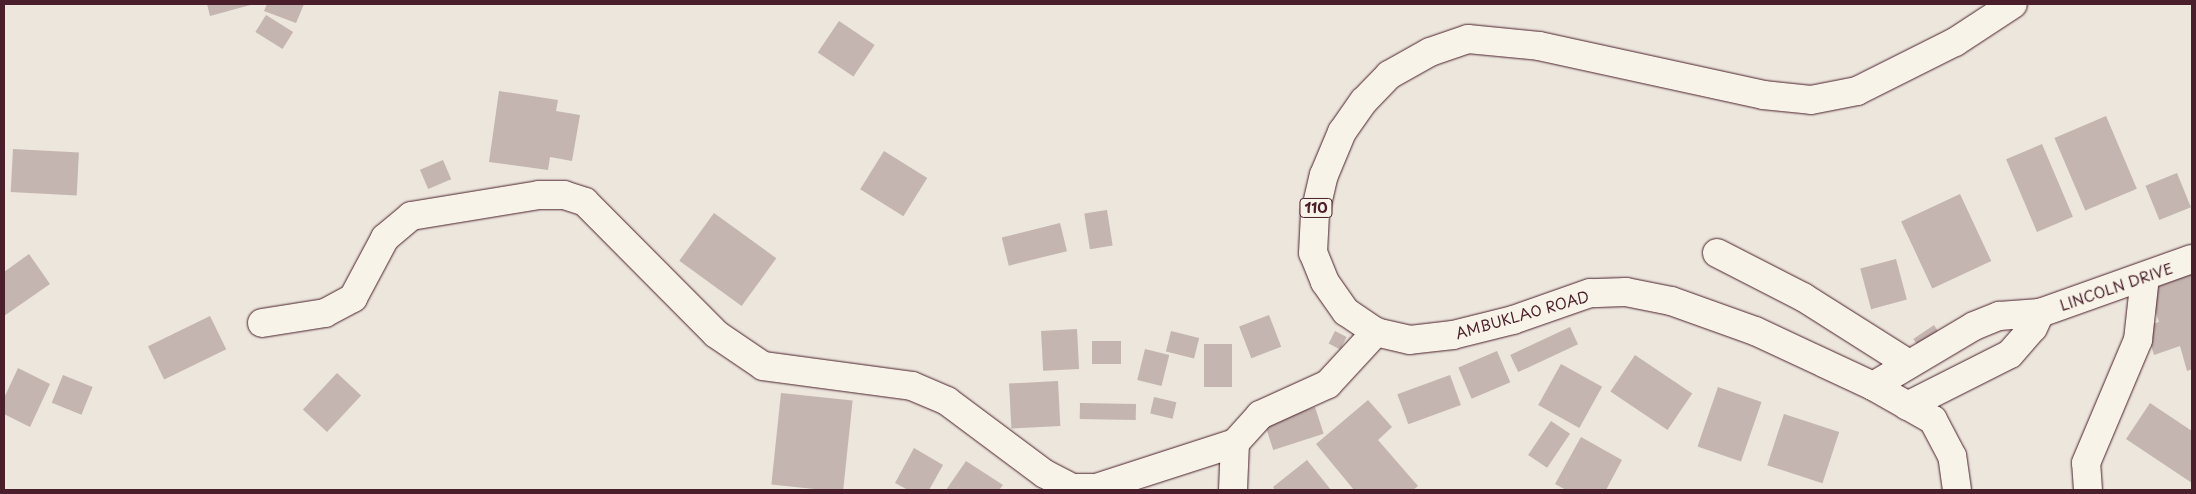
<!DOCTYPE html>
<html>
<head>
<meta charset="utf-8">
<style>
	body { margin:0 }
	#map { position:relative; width:2196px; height:494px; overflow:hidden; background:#ece6dd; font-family:"Playpen Sans",sans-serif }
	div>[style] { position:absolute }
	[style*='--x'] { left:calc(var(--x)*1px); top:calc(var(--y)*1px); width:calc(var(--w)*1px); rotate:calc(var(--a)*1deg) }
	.building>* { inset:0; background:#c4b5b0; transform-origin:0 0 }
	.roads { filter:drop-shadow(0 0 1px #4a1f2b) drop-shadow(0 0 1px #4a1f2b) }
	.minor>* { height:28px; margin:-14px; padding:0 14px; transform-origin:14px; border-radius:14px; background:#f7f3e8 }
	.primary>* { height:28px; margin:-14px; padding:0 14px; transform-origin:14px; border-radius:14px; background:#f7f3e8 }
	span { translate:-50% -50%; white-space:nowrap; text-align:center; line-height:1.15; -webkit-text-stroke:4.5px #f7f3e8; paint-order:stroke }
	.shield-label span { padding:1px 4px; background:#f7f3e8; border:1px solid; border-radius:4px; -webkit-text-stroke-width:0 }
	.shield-label { font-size:14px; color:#4a1f2b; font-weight:700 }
	.street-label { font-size:15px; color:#4a1f2b }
	.frame { position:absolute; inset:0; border:5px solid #4a1f2b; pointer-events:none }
</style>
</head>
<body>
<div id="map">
	<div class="building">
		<div style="clip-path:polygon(207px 4px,254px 4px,210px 16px)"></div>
		<div style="clip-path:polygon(267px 4px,304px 4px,296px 23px,264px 11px)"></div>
		<div style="left:266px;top:15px;width:32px;height:20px;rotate:32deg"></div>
		<div style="left:839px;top:21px;width:43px;height:38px;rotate:34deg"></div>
		<div style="clip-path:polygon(499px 91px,558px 100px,556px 111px,580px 115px,572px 161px,550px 157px,548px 170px,489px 162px)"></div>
		<div style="left:2106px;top:116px;width:79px;height:56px;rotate:67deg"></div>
		<div style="left:2042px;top:144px;width:79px;height:39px;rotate:67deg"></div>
		<div style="left:13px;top:149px;width:66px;height:43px;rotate:3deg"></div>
		<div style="left:884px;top:151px;width:51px;height:45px;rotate:32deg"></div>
		<div style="left:443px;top:160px;width:21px;height:25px;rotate:67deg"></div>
		<div style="left:2177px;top:173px;width:37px;height:34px;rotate:68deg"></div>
		<div style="left:1960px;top:194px;width:74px;height:65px;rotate:65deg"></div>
		<div style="left:1107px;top:210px;width:36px;height:23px;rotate:81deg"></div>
		<div style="left:714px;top:213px;width:77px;height:59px;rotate:36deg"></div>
		<div style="left:1060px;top:223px;width:29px;height:60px;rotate:76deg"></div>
		<div style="clip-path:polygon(29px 254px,50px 284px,4px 316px,4px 272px)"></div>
		<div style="left:1896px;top:259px;width:42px;height:37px;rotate:75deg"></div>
		<div style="clip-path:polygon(2192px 274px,2192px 369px,2187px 371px,2180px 346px,2154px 355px,2145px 326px,2159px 322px,2148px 290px)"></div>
		<div style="left:1269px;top:315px;width:34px;height:32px;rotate:69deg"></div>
		<div style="left:210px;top:316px;width:37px;height:69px;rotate:64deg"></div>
		<div style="left:1934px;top:325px;width:18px;height:25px;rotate:56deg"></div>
		<div style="left:1570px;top:327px;width:19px;height:66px;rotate:65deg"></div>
		<div style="left:1077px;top:329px;width:40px;height:36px;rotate:87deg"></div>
		<div style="left:1171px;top:331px;width:29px;height:21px;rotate:14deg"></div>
		<div style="left:1335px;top:331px;width:13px;height:14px;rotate:27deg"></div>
		<div style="left:1092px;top:341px;width:29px;height:23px"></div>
		<div style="left:1204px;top:344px;width:28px;height:43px"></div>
		<div style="left:1145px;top:349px;width:25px;height:32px;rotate:14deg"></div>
		<div style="left:1497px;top:351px;width:34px;height:42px;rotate:67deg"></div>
		<div style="left:1635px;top:355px;width:69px;height:44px;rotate:34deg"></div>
		<div style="left:1561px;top:364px;width:47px;height:47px;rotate:29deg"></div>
		<div style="clip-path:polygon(18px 368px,50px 384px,30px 427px,4px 414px,4px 398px)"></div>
		<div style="left:337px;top:373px;width:33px;height:50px;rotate:43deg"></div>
		<div style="left:63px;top:375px;width:32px;height:30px;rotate:22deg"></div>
		<div style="left:1450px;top:375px;width:32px;height:56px;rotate:70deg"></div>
		<div style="left:1058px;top:381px;width:45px;height:49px;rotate:87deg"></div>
		<div style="left:1718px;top:387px;width:46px;height:63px;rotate:19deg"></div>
		<div style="left:781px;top:393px;width:72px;height:92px;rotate:6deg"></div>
		<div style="left:1154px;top:397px;width:23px;height:17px;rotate:13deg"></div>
		<div style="clip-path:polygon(1368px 400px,1392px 427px,1378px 440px,1418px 486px,1413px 490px,1354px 490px,1316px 444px)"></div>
		<div style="left:1080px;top:403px;width:56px;height:16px;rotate:1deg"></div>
		<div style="clip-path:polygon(2150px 403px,2192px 431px,2192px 483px,2126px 439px)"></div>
		<div style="left:1315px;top:407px;width:28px;height:53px;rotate:72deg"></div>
		<div style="left:1784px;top:414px;width:58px;height:54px;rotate:18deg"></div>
		<div style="left:1551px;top:421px;width:23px;height:41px;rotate:34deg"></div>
		<div style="clip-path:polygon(1581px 437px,1622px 460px,1606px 490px,1566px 490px,1555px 484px)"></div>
		<div style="clip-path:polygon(914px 448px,943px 465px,929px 490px,908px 490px,895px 483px)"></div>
		<div style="clip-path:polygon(1307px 460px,1331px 490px,1275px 490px,1273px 487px)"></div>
		<div style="clip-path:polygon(966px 461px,1003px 485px,999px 490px,946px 490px)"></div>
	</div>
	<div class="roads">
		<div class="minor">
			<div style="--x:1717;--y:253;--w:97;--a:27.1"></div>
			<div style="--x:1803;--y:297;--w:125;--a:32.3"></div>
			<div style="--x:262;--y:323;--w:64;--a:-9"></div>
			<div style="--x:325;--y:313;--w:32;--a:-28"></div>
			<div style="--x:353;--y:298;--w:68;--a:-61.9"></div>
			<div style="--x:385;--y:238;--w:34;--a:-40"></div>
			<div style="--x:411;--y:216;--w:130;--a:-9.3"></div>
			<div style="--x:539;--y:195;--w:25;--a:0"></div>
			<div style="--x:564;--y:195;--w:22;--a:18"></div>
			<div style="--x:585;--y:202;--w:186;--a:45.2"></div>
			<div style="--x:716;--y:334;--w:57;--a:34.2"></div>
			<div style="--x:763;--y:366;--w:150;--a:7.6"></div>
			<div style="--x:912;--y:386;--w:38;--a:23"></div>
			<div style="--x:947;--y:401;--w:122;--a:36.7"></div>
			<div style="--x:1045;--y:474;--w:30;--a:27"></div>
			<div style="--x:1072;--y:488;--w:24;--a:0"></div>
			<div style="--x:1096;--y:488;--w:146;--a:-17.9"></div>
			<div style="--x:1235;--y:443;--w:38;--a:-48"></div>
			<div style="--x:1260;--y:415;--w:75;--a:-24.5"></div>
			<div style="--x:1328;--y:384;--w:71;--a:-47.3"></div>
			<div style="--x:1873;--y:386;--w:117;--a:-30.7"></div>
			<div style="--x:1974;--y:326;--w:27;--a:-22"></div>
			<div style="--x:1999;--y:316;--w:41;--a:-4.2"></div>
			<div style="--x:2040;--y:313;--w:161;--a:-19.6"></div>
			<div style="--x:1907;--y:406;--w:115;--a:-26.8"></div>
			<div style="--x:2010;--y:354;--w:35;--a:-49"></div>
			<div style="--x:2033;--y:328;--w:17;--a:-65"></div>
			<div style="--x:1233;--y:490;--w:47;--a:-87.6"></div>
			<div style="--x:2088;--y:490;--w:27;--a:-94"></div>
			<div style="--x:2086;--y:463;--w:134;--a:-67.1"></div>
			<div style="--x:2138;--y:340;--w:63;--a:-83.7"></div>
		</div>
		<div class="primary">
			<div style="--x:1957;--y:490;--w:34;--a:-98"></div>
			<div style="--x:1952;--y:456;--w:41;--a:-117.8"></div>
			<div style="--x:1933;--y:420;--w:69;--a:-150.5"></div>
			<div style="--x:1873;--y:386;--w:130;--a:-155"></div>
			<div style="--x:1755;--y:331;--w:89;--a:-160.3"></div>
			<div style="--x:1671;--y:301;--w:46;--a:-168.7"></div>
			<div style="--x:1626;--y:292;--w:36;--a:178"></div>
			<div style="--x:1590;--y:293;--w:82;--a:160.7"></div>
			<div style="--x:1513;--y:320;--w:62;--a:166"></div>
			<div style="--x:1453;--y:335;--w:43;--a:173.4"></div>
			<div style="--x:1410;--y:340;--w:35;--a:-167"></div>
			<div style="--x:1376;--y:332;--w:36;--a:-146"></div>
			<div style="--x:1346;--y:312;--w:37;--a:-125"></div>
			<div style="--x:1325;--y:282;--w:31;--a:-112"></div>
			<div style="--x:1313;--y:253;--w:40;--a:-87.1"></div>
			<div style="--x:1315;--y:213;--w:39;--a:-77"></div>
			<div style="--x:1324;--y:175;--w:47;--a:-67.3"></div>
			<div style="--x:1342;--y:132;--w:38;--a:-55"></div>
			<div style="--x:1364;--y:101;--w:36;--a:-46"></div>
			<div style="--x:1389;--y:75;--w:47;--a:-29.3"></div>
			<div style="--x:1430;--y:52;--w:40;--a:-18.9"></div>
			<div style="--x:1468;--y:39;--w:71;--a:5.6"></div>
			<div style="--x:1539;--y:46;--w:229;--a:12.3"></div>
			<div style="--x:1763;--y:95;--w:48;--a:5.9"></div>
			<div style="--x:1811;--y:100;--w:47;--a:-11.1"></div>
			<div style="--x:1857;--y:91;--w:110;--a:-26.6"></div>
			<div style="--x:1955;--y:42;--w:69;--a:-33.2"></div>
		</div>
	</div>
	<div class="shield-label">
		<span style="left:1316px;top:208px">110</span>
	</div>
	<div class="street-label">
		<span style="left:2116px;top:286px;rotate:-19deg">LINCOLN DRIVE</span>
		<span style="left:1522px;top:314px;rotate:-16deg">AMBUKLAO ROAD</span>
	</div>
	<div class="frame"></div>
</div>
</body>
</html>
